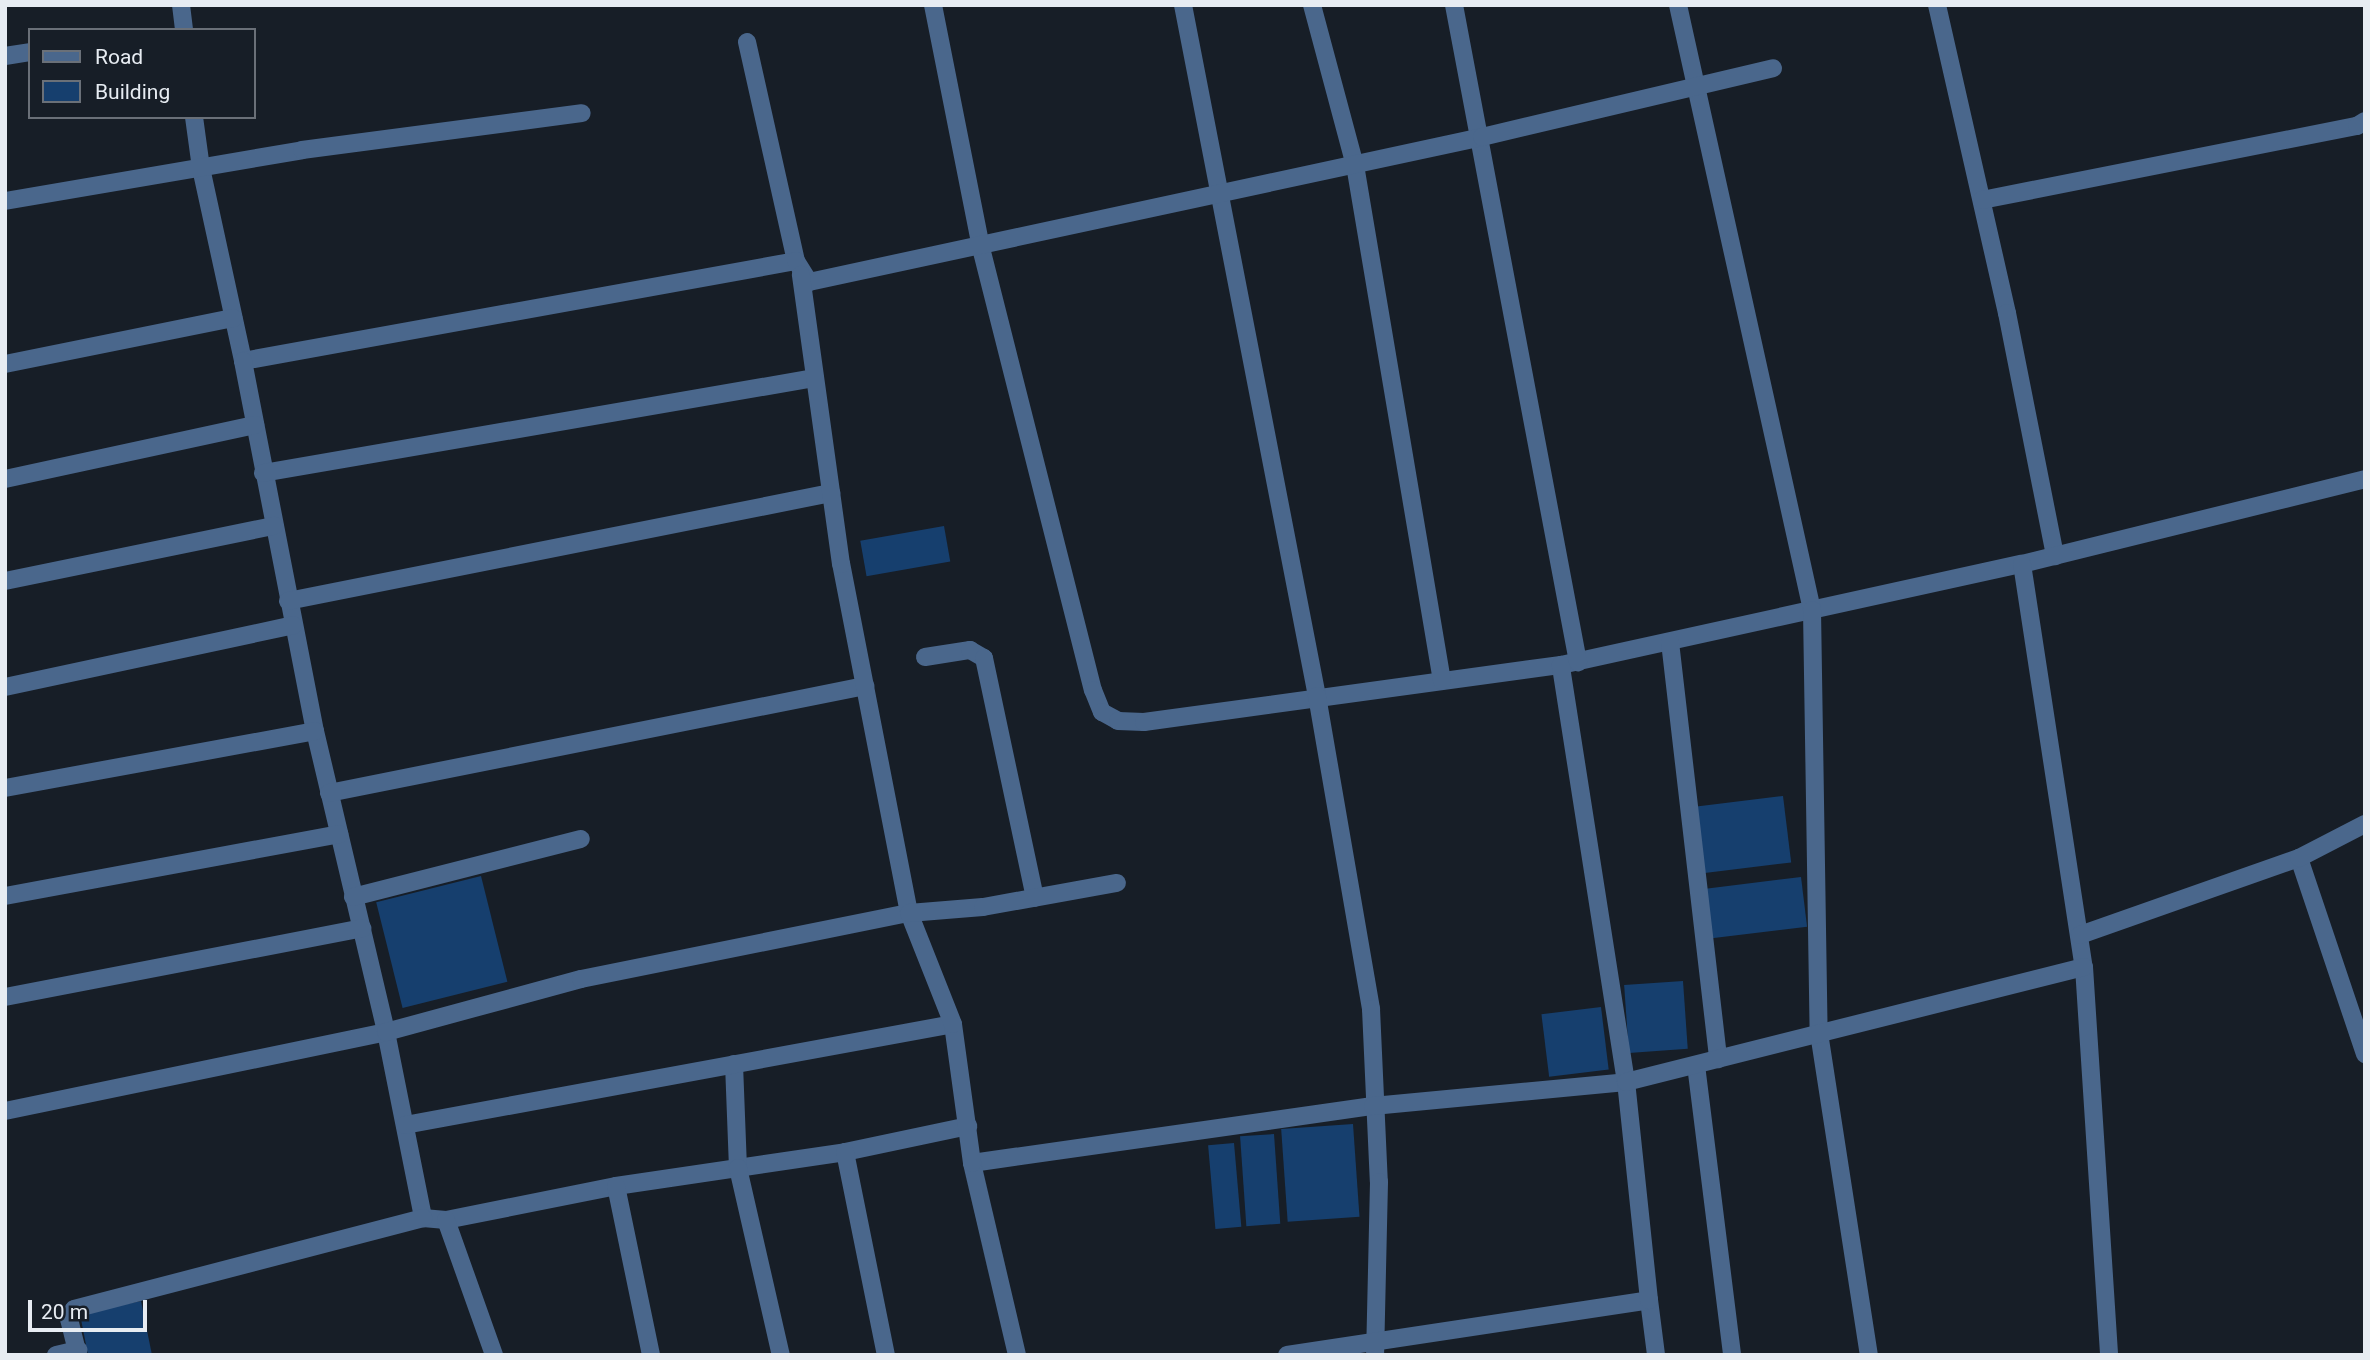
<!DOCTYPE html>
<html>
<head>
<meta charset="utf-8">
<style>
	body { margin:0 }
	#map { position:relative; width:2370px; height:1360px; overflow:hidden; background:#171e27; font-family:Roboto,sans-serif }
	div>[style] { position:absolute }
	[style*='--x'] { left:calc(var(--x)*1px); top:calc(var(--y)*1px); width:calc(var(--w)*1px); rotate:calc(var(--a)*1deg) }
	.building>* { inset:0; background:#163f6e; transform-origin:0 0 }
	.lane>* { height:18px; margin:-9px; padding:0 9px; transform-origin:9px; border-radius:9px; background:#4a678c }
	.street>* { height:18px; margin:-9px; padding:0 9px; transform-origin:9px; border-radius:9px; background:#4a678c }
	span { translate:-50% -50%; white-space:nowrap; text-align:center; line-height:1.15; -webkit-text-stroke:5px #171e27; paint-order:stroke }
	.frame { position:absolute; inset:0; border:7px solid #e7ecf2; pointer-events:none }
	.legend { position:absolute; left:28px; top:28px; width:228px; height:91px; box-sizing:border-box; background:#171e27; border:2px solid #6a7078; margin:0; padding:9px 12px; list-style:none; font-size:21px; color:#e7ecf2 }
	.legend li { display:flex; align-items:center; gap:14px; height:35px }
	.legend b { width:35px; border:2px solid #6a7078 }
	.scale { position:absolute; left:28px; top:1300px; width:119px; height:32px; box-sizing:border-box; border:4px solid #e7ecf2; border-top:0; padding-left:9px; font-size:21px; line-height:24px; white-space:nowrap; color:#e7ecf2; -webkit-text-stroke:5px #171e27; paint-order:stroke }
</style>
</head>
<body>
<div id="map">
	<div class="building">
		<div style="left:944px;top:526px;width:36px;height:85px;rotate:80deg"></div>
		<div style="left:1783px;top:796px;width:67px;height:87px;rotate:83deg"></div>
		<div style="left:481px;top:876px;width:109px;height:108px;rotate:76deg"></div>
		<div style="left:1801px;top:877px;width:50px;height:96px;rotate:83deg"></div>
		<div style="left:1683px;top:981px;width:68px;height:59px;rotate:86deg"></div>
		<div style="left:1601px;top:1007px;width:63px;height:60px;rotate:83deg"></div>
		<div style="left:1353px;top:1124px;width:93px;height:72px;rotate:86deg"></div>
		<div style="left:1274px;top:1134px;width:90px;height:34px;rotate:86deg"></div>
		<div style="left:1234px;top:1143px;width:84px;height:26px;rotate:85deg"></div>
		<div style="clip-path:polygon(141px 1301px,152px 1355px,88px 1355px,80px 1314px)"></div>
	</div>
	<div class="lane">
		<div style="--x:1937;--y:5;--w:316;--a:77.2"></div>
		<div style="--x:2007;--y:313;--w:248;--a:78.8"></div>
		<div style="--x:1982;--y:200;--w:382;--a:-11.2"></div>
		<div style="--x:2357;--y:126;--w:9;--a:-32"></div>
	</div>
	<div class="street">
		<div style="--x:181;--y:5;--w:25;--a:83"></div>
		<div style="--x:933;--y:5;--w:248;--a:78.8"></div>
		<div style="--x:981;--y:248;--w:456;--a:75.8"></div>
		<div style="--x:1093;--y:690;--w:24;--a:68"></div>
		<div style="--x:1102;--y:712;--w:18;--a:29"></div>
		<div style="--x:1118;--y:721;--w:26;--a:2"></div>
		<div style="--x:1144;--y:722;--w:421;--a:-7.8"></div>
		<div style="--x:1561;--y:665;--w:472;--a:-12.4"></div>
		<div style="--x:2022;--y:564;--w:353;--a:-13.9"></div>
		<div style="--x:1183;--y:5;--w:704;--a:79.03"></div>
		<div style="--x:1317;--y:696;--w:318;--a:80.2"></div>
		<div style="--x:1371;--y:1009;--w:173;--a:87.4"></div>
		<div style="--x:1379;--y:1182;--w:173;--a:91.3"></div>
		<div style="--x:1312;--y:5;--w:166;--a:75"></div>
		<div style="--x:1355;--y:165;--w:523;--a:80.43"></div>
		<div style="--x:1454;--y:5;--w:669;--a:79.31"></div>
		<div style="--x:1678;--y:5;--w:620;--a:77.51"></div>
		<div style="--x:1812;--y:610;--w:423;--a:89.1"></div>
		<div style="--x:1819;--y:1033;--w:326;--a:81.2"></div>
		<div style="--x:747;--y:42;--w:224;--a:77.4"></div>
		<div style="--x:5;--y:56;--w:25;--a:-9"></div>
		<div style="--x:194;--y:117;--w:51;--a:82.2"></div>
		<div style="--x:201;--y:168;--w:198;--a:77.7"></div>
		<div style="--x:243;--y:361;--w:562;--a:-10.25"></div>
		<div style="--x:796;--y:261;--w:25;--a:58"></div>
		<div style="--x:809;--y:282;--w:688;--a:-12.16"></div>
		<div style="--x:1482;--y:137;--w:299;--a:-13.3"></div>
		<div style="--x:5;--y:201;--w:301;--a:-9.7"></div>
		<div style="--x:302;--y:150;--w:282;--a:-7.5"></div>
		<div style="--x:243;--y:361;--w:377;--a:79"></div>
		<div style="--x:315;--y:731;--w:309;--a:76.7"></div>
		<div style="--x:386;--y:1032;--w:190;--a:78.7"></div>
		<div style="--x:423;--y:1218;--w:23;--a:5"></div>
		<div style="--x:446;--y:1220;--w:173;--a:-11.3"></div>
		<div style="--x:616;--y:1186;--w:232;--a:-8.4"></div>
		<div style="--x:845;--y:1152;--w:126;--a:-11.9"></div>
		<div style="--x:5;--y:364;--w:233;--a:-11.4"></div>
		<div style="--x:263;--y:473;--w:560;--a:-9.77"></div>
		<div style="--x:5;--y:479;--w:256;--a:-12.2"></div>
		<div style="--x:2022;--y:564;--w:408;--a:81.3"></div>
		<div style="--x:2084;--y:967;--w:389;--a:86.3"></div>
		<div style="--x:5;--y:581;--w:275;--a:-11.6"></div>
		<div style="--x:288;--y:601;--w:554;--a:-11.25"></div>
		<div style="--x:1670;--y:642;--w:420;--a:83.4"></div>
		<div style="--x:925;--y:657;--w:46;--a:-8.8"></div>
		<div style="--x:970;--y:650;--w:16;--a:30"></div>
		<div style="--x:984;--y:658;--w:245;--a:78"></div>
		<div style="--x:5;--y:687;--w:295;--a:-12.1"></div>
		<div style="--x:5;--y:788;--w:315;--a:-10.4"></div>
		<div style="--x:329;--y:793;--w:547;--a:-11.29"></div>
		<div style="--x:2299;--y:858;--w:207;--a:71.4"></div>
		<div style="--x:5;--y:896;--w:340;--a:-10.5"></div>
		<div style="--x:353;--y:897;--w:235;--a:-14.3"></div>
		<div style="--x:2080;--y:935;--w:232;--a:-19.4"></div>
		<div style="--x:2299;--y:858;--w:74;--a:-27.3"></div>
		<div style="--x:5;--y:997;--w:364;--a:-10.9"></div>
		<div style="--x:734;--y:1064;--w:104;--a:87.8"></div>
		<div style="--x:738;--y:1168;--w:192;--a:77.1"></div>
		<div style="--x:1696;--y:1065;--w:292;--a:82.9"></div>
		<div style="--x:5;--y:1111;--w:389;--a:-11.7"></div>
		<div style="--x:386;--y:1032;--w:202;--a:-15.2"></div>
		<div style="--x:581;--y:979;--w:335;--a:-11.4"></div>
		<div style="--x:909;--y:913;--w:356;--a:-101"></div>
		<div style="--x:841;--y:564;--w:292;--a:-97.9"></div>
		<div style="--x:405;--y:1125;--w:557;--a:-10.44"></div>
		<div style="--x:845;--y:1152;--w:207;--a:78.6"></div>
		<div style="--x:972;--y:1163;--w:405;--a:-8.1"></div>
		<div style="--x:1373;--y:1106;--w:254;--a:-5.4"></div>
		<div style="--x:1626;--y:1082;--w:422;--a:-98.9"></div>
		<div style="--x:616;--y:1186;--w:173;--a:78.3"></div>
		<div style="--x:446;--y:1220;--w:143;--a:70.4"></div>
		<div style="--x:1649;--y:1300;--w:55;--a:82.7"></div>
		<div style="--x:56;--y:1355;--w:23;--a:-13"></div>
		<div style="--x:78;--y:1355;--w:37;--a:-104"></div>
		<div style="--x:69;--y:1319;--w:11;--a:-63"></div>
		<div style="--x:74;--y:1309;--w:361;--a:-14.6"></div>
		<div style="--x:1017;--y:1355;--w:197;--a:-103.2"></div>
		<div style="--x:972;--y:1163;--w:140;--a:-97.8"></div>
		<div style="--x:953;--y:1024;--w:119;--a:-111.6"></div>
		<div style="--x:909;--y:913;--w:74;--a:-4.6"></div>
		<div style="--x:983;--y:907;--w:136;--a:-10.2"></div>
		<div style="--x:1287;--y:1355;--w:366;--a:-8.6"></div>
		<div style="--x:1649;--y:1300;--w:219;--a:-96"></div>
		<div style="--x:1626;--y:1082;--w:472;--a:-14.1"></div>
	</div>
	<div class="frame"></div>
	<ul class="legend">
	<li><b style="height:9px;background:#4a678c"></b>Road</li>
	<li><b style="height:19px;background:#163f6e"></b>Building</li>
	</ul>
	<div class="scale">20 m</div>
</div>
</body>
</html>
